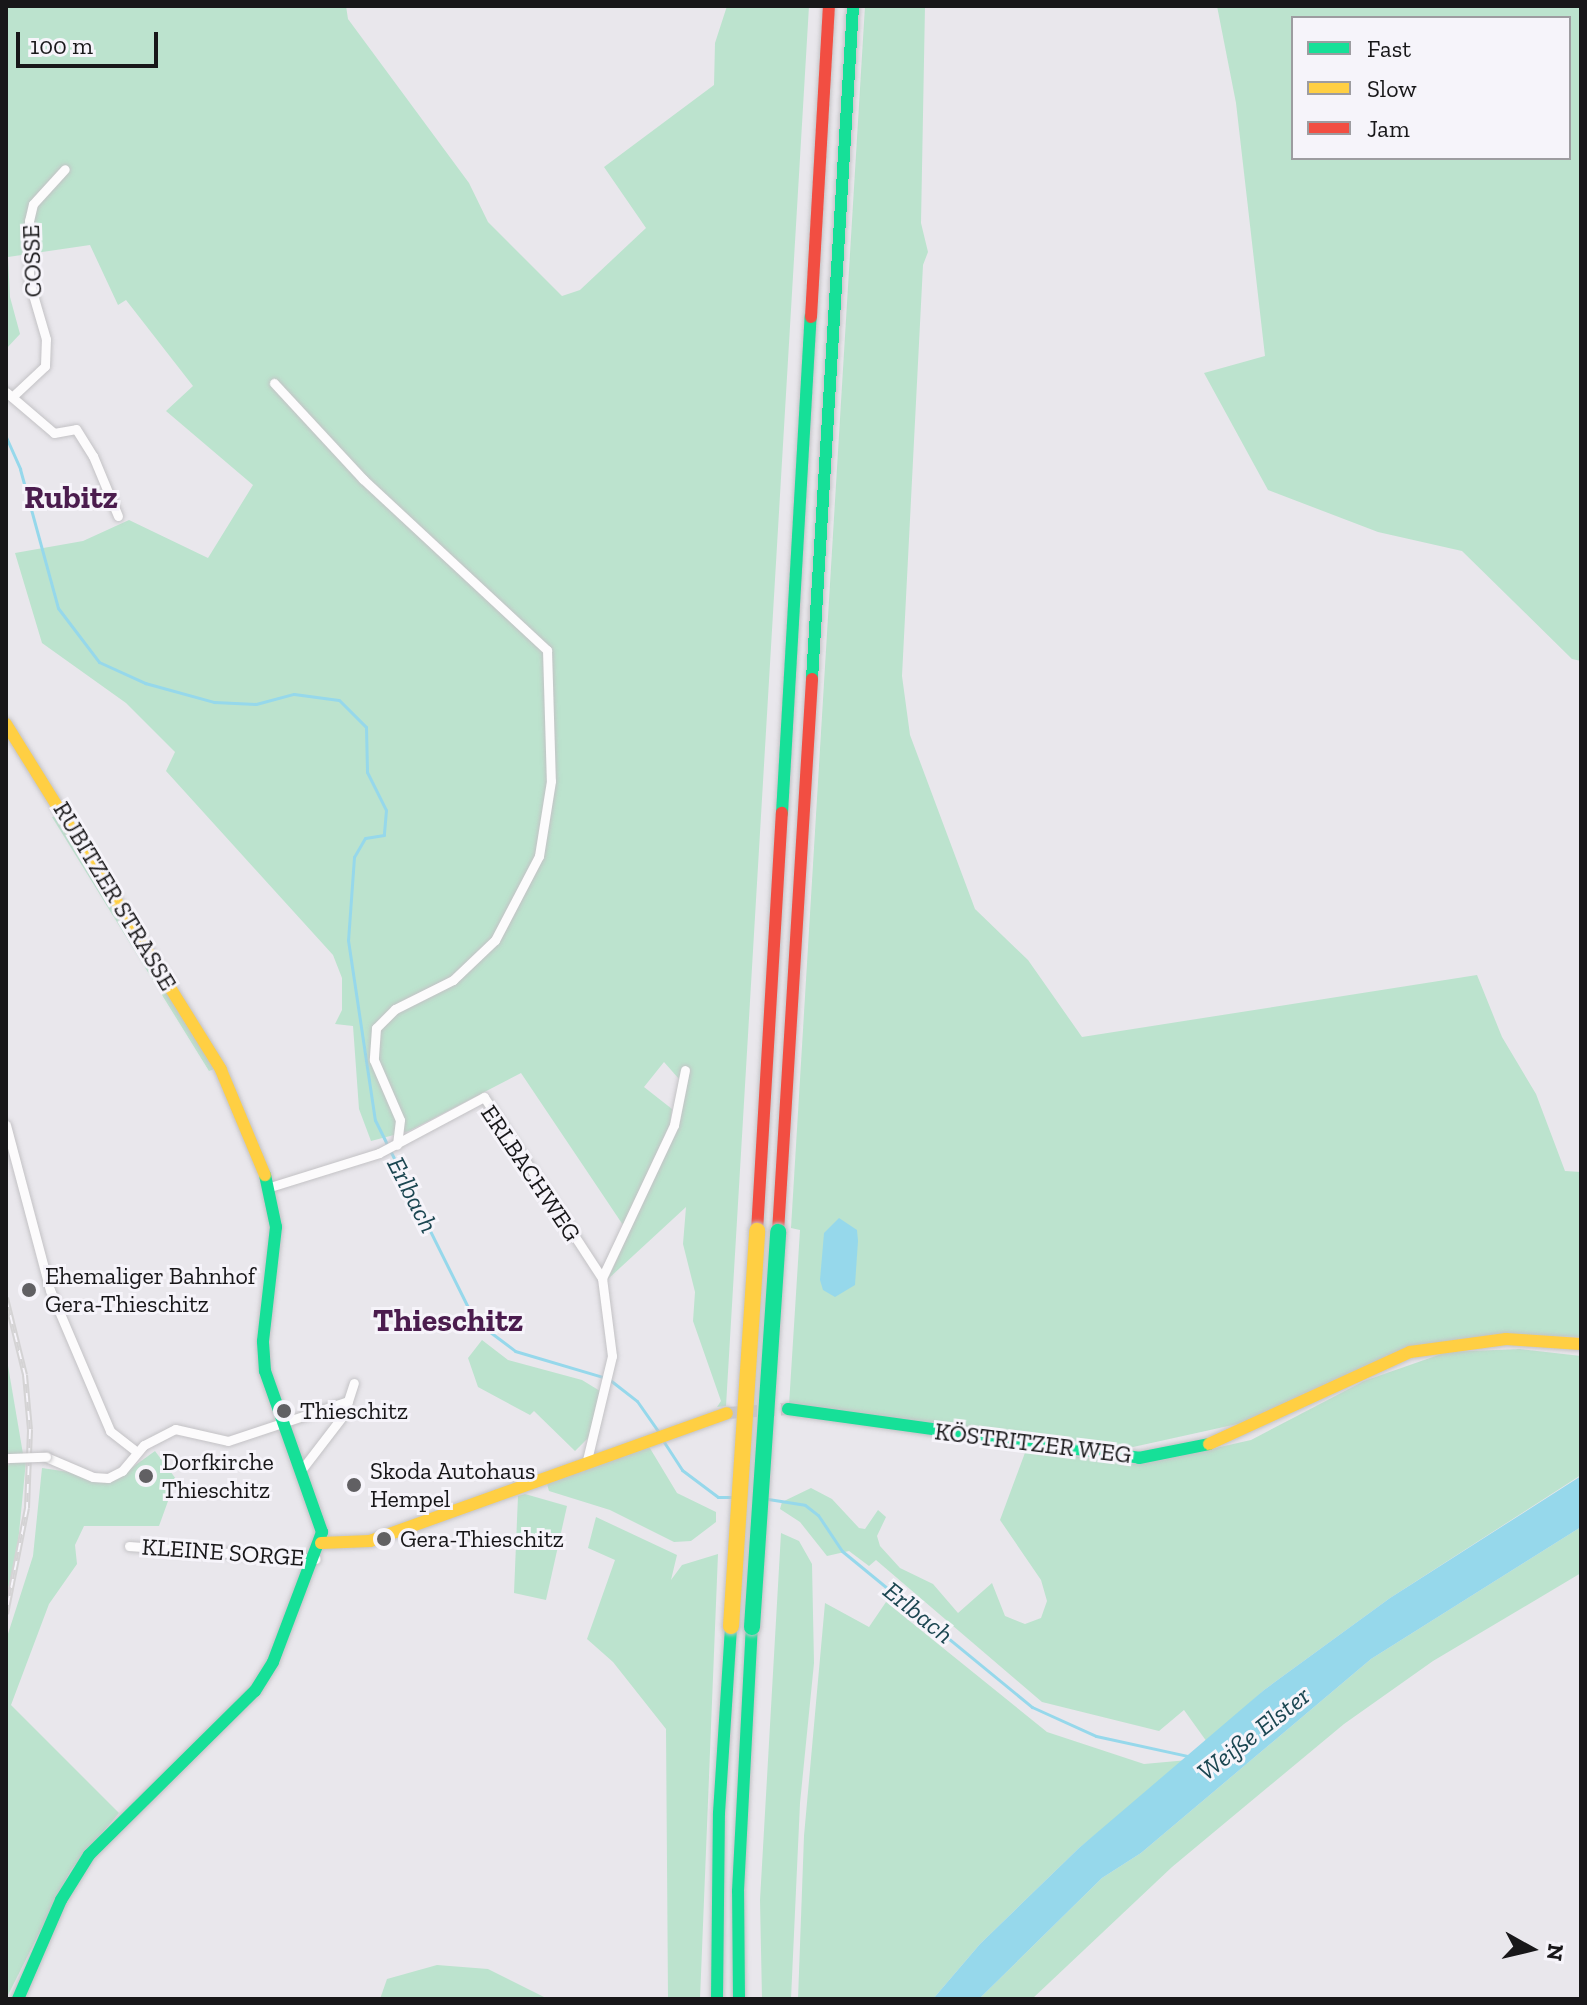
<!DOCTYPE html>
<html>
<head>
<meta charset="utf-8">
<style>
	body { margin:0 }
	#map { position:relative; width:1587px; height:2005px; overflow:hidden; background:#e9e7ec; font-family:"Zilla Slab",serif }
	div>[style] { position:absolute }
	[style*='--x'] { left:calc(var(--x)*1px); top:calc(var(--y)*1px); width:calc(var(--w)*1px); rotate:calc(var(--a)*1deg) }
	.green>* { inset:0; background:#bce3ce }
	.water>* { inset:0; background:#96d8eb }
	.stream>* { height:3px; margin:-1.5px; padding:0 1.5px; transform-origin:1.5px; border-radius:1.5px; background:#96d8eb }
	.secondary-tunnel>* { height:12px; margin-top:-6px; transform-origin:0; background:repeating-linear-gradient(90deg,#cac8cc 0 12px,transparent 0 18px) }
	.roads { filter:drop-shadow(0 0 2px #c3c2c5) drop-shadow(0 0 2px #c3c2c5) }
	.street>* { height:9px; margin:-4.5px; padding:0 4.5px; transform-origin:4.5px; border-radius:4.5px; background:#fcfbfc }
	.fast>* { height:12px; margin:-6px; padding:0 6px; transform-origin:6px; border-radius:6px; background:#16e098 }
	.slow>* { height:12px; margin:-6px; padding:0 6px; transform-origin:6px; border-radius:6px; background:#ffcf43 }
	.jam>* { height:12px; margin:-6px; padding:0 6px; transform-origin:6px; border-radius:6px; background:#f24e42 }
	.rail>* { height:6px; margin-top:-3px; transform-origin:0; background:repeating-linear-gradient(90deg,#f6f4fa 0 9px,#d4d3d4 0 18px); box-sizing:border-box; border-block:2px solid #d4d3d4 }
	.bridges { filter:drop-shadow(0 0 2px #c3c2c5) drop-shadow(0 0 2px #c3c2c5) }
	.street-bridge>* { height:9px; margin:-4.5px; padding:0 4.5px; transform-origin:4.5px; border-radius:4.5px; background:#fcfbfc }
	.fast-bridge>* { height:16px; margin:-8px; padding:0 8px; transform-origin:8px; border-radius:8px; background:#16e098 }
	.slow-bridge>* { height:16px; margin:-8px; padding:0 8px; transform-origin:8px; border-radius:8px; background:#ffcf43 }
	.dots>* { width:22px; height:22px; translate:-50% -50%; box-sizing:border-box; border:4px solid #f6f4fa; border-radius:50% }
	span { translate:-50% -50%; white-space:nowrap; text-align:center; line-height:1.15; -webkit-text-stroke:6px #f6f4fa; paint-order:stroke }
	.street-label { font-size:24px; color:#181719 }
	.poi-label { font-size:24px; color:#181719 }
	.left { translate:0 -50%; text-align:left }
	.water-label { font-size:26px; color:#1b4651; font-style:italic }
	.district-label { font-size:32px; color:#4b1c4e; font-weight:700 }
	.frame { position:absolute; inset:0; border:8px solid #181719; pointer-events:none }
	.legend { position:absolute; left:1291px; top:16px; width:280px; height:144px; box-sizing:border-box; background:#f6f4fa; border:2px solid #9d9ca0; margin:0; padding:10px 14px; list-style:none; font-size:24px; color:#181719 }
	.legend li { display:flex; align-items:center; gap:16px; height:40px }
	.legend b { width:40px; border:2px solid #9d9ca0 }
	.north { position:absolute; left:1491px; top:1909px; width:80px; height:80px; -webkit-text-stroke:6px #f6f4fa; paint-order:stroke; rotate:98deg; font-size:22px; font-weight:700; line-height:32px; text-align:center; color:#181719 }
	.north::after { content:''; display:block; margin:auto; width:28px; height:36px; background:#181719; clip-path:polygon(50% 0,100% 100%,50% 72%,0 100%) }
	.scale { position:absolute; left:16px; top:32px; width:142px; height:36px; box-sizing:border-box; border:4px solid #181719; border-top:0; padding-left:10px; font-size:24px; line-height:28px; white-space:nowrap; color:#181719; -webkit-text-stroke:6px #f6f4fa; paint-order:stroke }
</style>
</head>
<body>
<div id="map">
	<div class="green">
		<div style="clip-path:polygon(6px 6px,346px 6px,348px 19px,469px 183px,488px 222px,562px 296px,580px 290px,646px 228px,604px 167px,714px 85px,715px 43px,727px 6px,809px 6px,726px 1406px,717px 1407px,721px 1401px,693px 1321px,695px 1292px,683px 1244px,686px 1207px,608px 1279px,677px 1126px,679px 1079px,664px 1062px,644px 1087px,672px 1109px,670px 1124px,623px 1225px,521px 1073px,409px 1131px,371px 1141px,359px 1109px,353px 1026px,335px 1024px,342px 1010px,342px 978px,333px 955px,166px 771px,175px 752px,126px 703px,42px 643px,15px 553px,83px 541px,129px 520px,208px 558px,253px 485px,166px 411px,193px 386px,126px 300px,118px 305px,90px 245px,8px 257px,10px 297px,20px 334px,6px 349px)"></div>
		<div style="clip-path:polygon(865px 6px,925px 6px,921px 223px,928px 252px,923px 265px,902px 676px,910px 735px,975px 909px,1028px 960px,1082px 1037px,1477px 975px,1502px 1037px,1536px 1094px,1565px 1171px,1581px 1172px,1581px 1337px,1499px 1334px,1408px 1348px,1251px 1421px,1124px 1449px,789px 1405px,800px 1230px,791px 1228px)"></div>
		<div style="clip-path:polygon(evenodd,1217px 6px,1581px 6px,1581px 661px,1572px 659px,1462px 551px,1378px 532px,1268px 490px,1204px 373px,1265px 356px,1236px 103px,1217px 6px,1293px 18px,1569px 18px,1569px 158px,1293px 158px,1293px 18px)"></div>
		<div style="clip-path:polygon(71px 812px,166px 972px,225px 1065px,209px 1071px,52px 817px)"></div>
		<div style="clip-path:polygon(482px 1340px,508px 1360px,582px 1380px,600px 1391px,589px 1437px,575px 1451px,534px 1411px,530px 1415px,478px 1387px,468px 1358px)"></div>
		<div style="clip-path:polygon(1520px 1349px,1581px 1356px,1581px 1475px,1390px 1598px,1264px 1690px,1207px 1742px,1184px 1710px,1159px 1731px,1042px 1702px,876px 1560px,869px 1566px,849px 1551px,827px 1556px,800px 1522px,780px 1509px,782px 1502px,811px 1488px,832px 1499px,859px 1528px,865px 1529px,878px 1510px,886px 1517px,877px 1536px,880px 1546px,900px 1568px,933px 1584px,958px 1613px,992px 1583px,1005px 1616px,1025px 1624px,1041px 1618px,1047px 1601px,1041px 1580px,1000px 1520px,1026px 1450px,1132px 1464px,1162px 1460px,1251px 1440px,1364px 1381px,1447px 1352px)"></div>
		<div style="clip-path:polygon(6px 1354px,23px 1454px,6px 1454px)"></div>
		<div style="clip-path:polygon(648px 1445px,677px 1493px,716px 1512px,716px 1522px,691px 1541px,674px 1542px,610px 1510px,549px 1491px,547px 1484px)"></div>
		<div style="clip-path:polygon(155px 1451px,176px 1479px,159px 1526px,84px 1526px,75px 1545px,77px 1564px,49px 1604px,11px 1705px,119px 1813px,71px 1870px,6px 1999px,6px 1640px,33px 1556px,42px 1468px,116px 1479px)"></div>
		<div style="clip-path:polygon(26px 1461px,17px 1554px,6px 1597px,6px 1468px,11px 1462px)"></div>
		<div style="clip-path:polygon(525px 1494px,567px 1506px,546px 1600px,514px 1593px,518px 1496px)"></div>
		<div style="clip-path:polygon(596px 1517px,677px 1555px,671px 1580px,682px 1565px,718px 1554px,700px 1999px,668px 1999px,666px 1729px,613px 1662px,587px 1639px,615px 1560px,588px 1548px)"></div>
		<div style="clip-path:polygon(1581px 1527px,1581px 1573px,1433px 1661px,1344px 1724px,1172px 1867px,1032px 1999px,979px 1999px,1102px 1878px,1141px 1853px,1371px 1659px)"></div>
		<div style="clip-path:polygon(781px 1533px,799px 1541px,812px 1564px,814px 1663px,800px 1803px,791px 1999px,762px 1999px,760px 1900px)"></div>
		<div style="clip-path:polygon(886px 1602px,1047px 1732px,1144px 1764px,1188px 1760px,1079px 1848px,980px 1944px,933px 1999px,798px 1999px,804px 1836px,825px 1603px,869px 1627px)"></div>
		<div style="clip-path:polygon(437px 1965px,488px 1969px,548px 1999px,380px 1999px,387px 1979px)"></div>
	</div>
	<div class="water">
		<div style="clip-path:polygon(839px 1218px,857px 1230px,858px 1241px,855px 1285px,835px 1297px,823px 1290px,820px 1280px,824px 1233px)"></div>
		<div style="clip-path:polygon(1581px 1476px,1581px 1527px,1371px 1659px,1141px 1853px,1102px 1878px,979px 1999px,933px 1999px,980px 1944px,1079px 1848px,1264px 1690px,1390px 1598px)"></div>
	</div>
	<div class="stream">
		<div style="--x:6;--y:437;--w:35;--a:66"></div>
		<div style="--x:20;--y:469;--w:144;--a:74.7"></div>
		<div style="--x:58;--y:608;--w:68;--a:52.8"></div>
		<div style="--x:99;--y:662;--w:51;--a:24.5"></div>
		<div style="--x:145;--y:683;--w:72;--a:15.4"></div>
		<div style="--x:214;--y:702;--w:42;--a:2.7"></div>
		<div style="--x:256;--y:704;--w:39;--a:-15"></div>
		<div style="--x:294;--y:694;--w:45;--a:7.6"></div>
		<div style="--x:339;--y:700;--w:38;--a:45"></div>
		<div style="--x:366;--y:727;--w:45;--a:88.7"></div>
		<div style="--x:367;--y:772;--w:42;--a:63.4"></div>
		<div style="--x:386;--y:810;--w:25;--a:95"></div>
		<div style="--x:384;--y:835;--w:19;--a:171"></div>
		<div style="--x:365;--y:838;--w:22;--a:120"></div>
		<div style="--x:354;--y:857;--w:83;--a:94.1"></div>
		<div style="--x:348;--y:940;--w:182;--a:81.5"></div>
		<div style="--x:375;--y:1120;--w:213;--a:63.6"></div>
		<div style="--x:470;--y:1311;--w:24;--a:48"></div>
		<div style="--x:486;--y:1329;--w:36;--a:37"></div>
		<div style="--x:515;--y:1351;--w:92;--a:16.5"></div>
		<div style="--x:610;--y:1380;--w:34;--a:38"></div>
		<div style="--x:637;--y:1401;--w:38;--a:55"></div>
		<div style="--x:662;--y:1439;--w:37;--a:57"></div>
		<div style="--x:682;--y:1470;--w:45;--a:36.9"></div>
		<div style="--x:718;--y:1497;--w:14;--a:0"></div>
		<div style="--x:768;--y:1499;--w:37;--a:9"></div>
		<div style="--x:805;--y:1505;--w:16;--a:38"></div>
		<div style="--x:818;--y:1515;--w:43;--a:56.3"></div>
		<div style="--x:842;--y:1551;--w:246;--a:39.4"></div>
		<div style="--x:1032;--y:1707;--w:70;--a:24.4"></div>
		<div style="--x:1096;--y:1736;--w:98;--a:12.3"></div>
	</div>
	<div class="secondary-tunnel">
		<div style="--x:727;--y:1413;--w:61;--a:-3.8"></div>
	</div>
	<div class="roads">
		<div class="street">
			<div style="--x:274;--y:383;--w:131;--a:47.2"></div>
			<div style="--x:363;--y:479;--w:251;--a:42.9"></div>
			<div style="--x:547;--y:650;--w:131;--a:88.3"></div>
			<div style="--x:551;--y:781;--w:76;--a:99.1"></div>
			<div style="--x:539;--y:856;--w:95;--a:117.6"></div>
			<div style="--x:495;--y:940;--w:58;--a:136.4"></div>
			<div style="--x:453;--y:980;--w:65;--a:153.4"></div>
			<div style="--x:395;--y:1009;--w:27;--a:135"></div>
			<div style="--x:376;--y:1028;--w:32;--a:94"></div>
			<div style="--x:374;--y:1060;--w:65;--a:66.6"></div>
			<div style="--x:400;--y:1120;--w:25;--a:97"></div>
			<div style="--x:6;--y:392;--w:63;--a:40.5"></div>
			<div style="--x:54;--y:433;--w:22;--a:-10"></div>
			<div style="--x:76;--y:429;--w:32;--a:58"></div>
			<div style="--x:93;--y:456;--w:65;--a:67.4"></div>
			<div style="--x:12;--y:397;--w:45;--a:-43.2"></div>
			<div style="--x:45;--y:366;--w:27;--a:-88"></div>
			<div style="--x:46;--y:339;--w:60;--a:-106.3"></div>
			<div style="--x:29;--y:281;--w:60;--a:-90"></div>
			<div style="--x:29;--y:221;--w:17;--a:-77"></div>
			<div style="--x:33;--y:204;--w:47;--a:-47.6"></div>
			<div style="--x:6;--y:1125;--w:171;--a:75.1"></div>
			<div style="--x:50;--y:1290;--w:153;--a:66.9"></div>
			<div style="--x:110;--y:1431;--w:33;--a:38"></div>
			<div style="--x:270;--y:1187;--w:114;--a:-17.3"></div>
			<div style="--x:379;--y:1153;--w:119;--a:-28.1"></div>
			<div style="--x:484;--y:1097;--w:216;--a:56.9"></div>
			<div style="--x:46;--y:1457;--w:51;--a:23.1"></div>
			<div style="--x:93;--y:1477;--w:15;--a:4"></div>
			<div style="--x:108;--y:1478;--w:16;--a:-27"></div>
			<div style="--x:122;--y:1471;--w:34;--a:-50"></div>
			<div style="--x:144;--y:1445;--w:35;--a:-27"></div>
			<div style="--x:175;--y:1429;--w:54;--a:12.8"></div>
			<div style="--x:228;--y:1441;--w:126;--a:-18.4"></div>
			<div style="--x:348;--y:1401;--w:19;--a:-72"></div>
			<div style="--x:587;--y:1460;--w:107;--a:-76.5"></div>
			<div style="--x:612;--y:1356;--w:79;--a:-97.3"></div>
			<div style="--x:602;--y:1278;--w:169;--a:-64.8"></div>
			<div style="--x:674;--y:1125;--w:56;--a:-78.7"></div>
			<div style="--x:302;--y:1469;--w:71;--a:-52.5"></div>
			<div style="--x:345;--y:1413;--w:12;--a:-76"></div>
			<div style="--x:129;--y:1546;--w:187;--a:4"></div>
		</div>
		<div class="fast">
			<div style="--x:812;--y:679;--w:674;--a:-86.51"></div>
			<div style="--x:782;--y:813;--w:497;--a:-86.7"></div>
			<div style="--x:788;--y:1409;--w:354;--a:7.9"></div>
			<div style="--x:1139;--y:1458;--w:71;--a:-11.3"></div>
			<div style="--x:18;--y:1999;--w:108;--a:-66.5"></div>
			<div style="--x:61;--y:1900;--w:53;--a:-58.1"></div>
			<div style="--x:89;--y:1855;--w:233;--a:-44.7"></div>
			<div style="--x:255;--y:1691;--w:34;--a:-58"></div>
			<div style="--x:273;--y:1662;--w:139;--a:-69.3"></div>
			<div style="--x:322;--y:1532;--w:171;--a:-109.5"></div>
			<div style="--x:265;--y:1371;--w:30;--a:-94"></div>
			<div style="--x:263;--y:1341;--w:115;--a:-83.5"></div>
			<div style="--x:276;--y:1227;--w:53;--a:-101.9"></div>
			<div style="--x:717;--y:1999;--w:186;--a:-89.4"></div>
			<div style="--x:719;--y:1813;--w:187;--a:-86.3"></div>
			<div style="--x:739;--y:1999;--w:108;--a:-90.5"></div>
			<div style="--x:738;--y:1891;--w:264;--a:-87"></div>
		</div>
		<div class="slow">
			<div style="--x:6;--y:724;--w:407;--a:58.1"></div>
			<div style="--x:221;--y:1070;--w:114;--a:67.3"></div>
			<div style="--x:1209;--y:1444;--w:221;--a:-24.6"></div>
			<div style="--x:1410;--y:1352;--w:97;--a:-7.7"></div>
			<div style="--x:1506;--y:1339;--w:75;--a:3.8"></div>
			<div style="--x:321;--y:1543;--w:49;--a:-2.3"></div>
			<div style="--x:370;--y:1541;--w:379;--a:-19.7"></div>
		</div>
		<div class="jam">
			<div style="--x:811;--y:317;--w:312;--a:-86.7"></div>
			<div style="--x:757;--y:1231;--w:419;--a:-86.6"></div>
			<div style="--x:778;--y:1232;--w:554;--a:-86.48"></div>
		</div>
	</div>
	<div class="rail">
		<div style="--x:6;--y:1298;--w:79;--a:76.1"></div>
		<div style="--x:25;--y:1375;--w:55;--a:84.8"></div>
		<div style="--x:30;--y:1430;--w:78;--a:92.2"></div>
		<div style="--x:27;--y:1508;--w:108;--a:101.2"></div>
	</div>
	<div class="bridges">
		<div class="street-bridge">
			<div style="--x:8;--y:1458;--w:38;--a:-2"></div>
		</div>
		<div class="fast-bridge">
			<div style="--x:752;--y:1627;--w:396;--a:-86.2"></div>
		</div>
		<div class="slow-bridge">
			<div style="--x:731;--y:1626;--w:396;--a:-86.2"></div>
		</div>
	</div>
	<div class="dots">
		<div style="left:29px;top:1290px;background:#616063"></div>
		<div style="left:284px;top:1411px;background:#616063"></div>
		<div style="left:146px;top:1476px;background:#616063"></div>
		<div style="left:354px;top:1485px;background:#616063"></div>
		<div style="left:384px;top:1539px;background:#616063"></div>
	</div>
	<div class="street-label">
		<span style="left:32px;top:261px;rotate:-92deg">COSSE</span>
		<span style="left:115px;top:896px;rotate:59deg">RUBITZER STRASSE</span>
		<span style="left:531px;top:1173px;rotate:56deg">ERLBACHWEG</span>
		<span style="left:1033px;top:1443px;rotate:7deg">KÖSTRITZER WEG</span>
		<span style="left:223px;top:1552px;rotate:4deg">KLEINE SORGE</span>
	</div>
	<div class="poi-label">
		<span class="left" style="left:45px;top:1290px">Ehemaliger Bahnhof<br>Gera-Thieschitz</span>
		<span class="left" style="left:300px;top:1411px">Thieschitz</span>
		<span class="left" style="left:162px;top:1476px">Dorfkirche<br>Thieschitz</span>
		<span class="left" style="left:370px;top:1485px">Skoda Autohaus<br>Hempel</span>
		<span class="left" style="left:400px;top:1539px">Gera-Thieschitz</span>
	</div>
	<div class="water-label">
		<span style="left:412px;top:1195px;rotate:63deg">Erlbach</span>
		<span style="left:918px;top:1613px;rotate:39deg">Erlbach</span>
		<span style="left:1254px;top:1734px;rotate:-38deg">Weiße Elster</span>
	</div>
	<div class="district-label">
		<span style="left:71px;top:497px">Rubitz</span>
		<span style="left:448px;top:1320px">Thieschitz</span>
	</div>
	<div class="frame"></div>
	<ul class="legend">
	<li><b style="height:10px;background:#16e098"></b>Fast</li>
	<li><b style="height:10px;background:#ffcf43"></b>Slow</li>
	<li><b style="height:10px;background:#f24e42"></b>Jam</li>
	</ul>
	<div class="north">N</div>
	<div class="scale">100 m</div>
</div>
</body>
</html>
